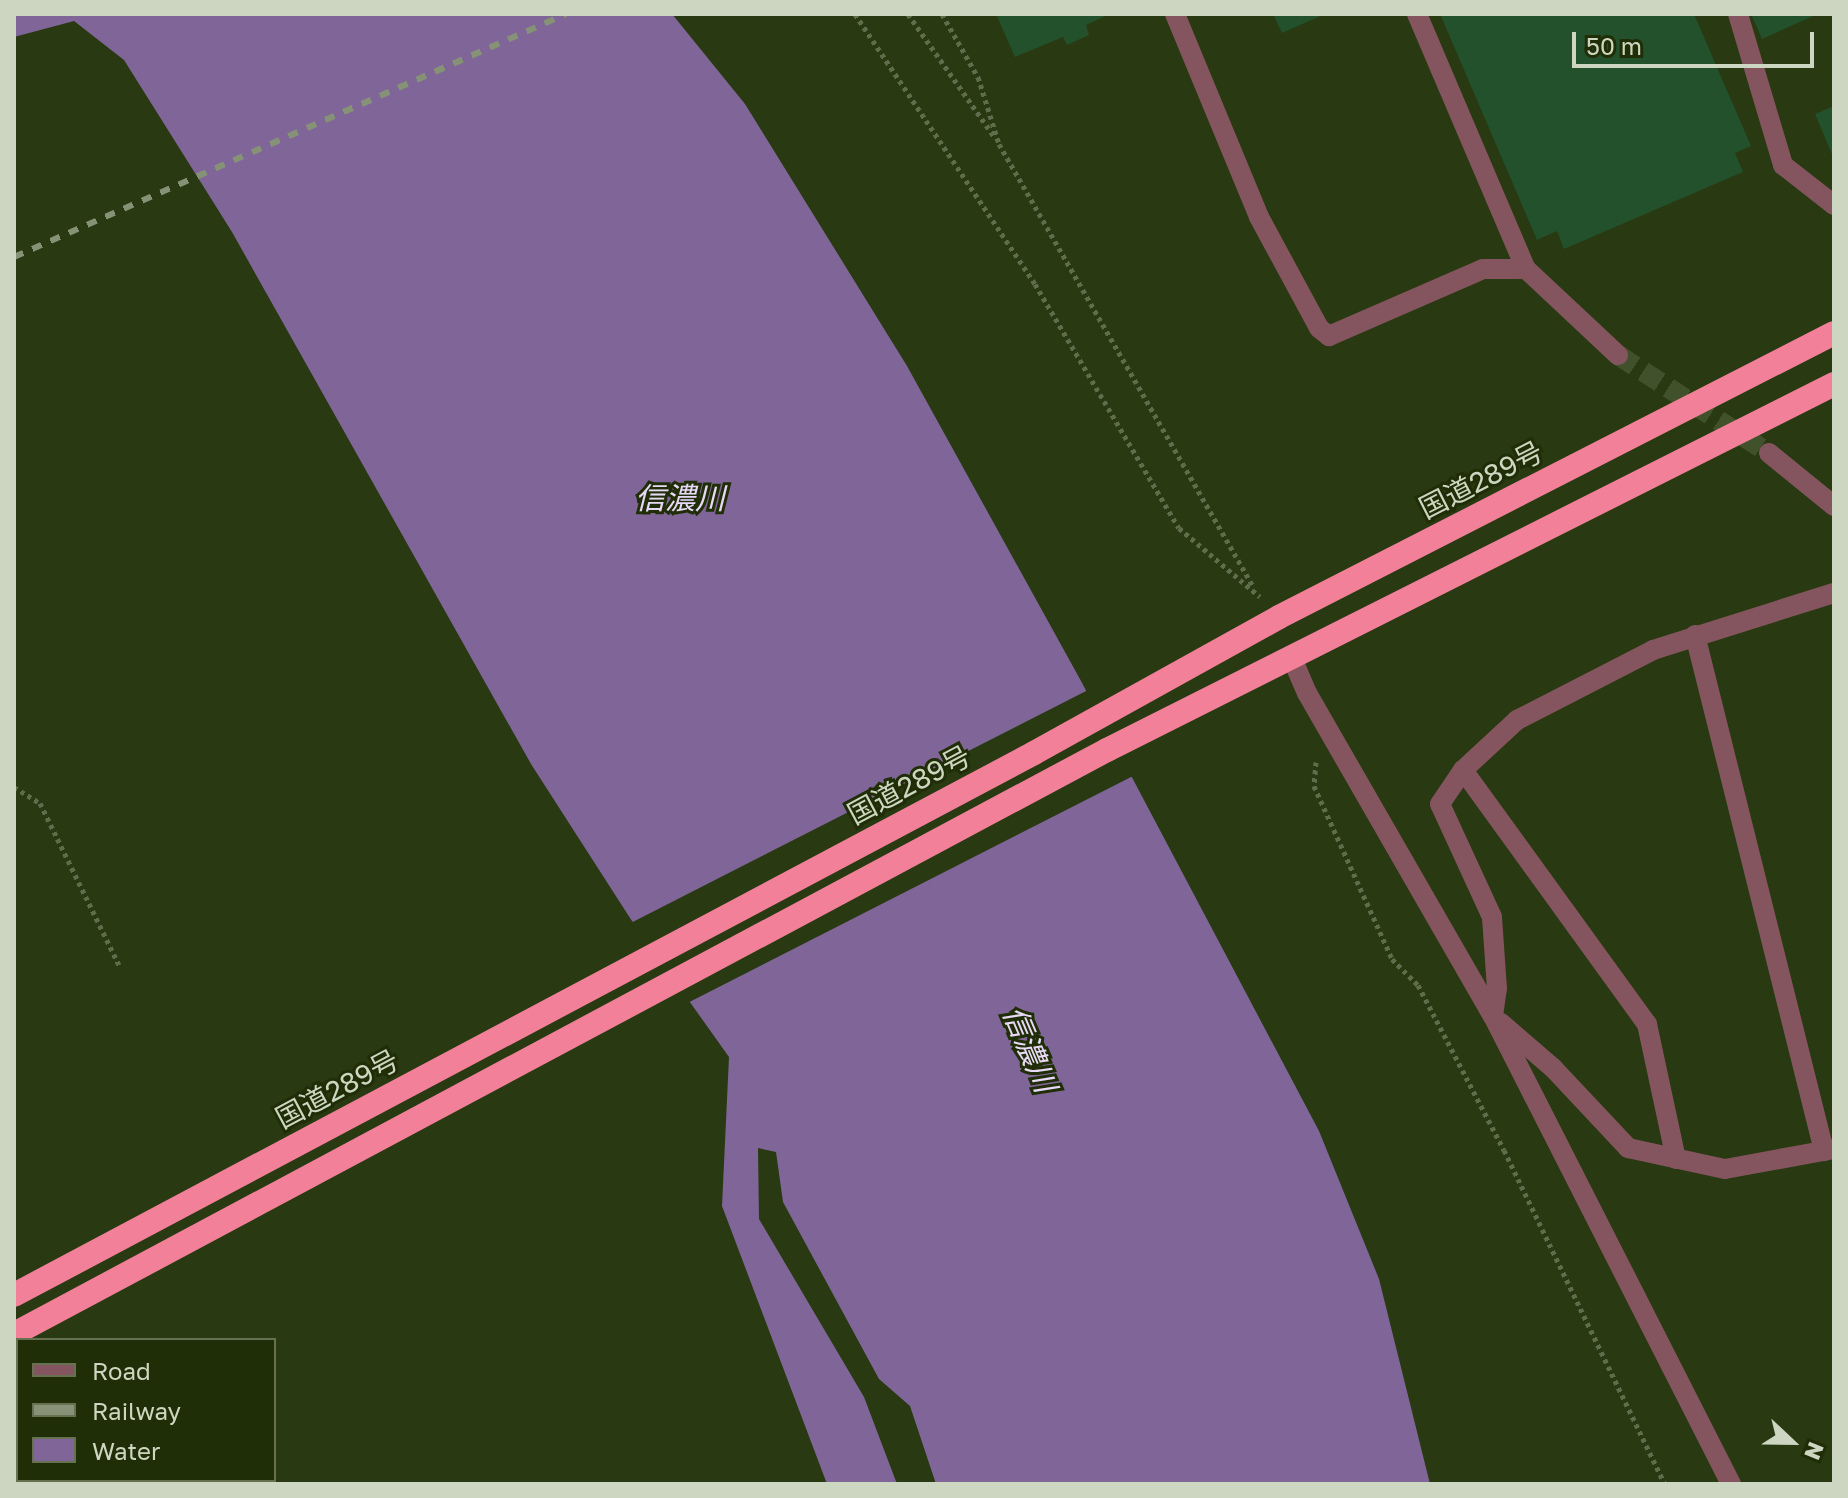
<!DOCTYPE html>
<html>
<head>
<meta charset="utf-8">
<style>
	body { margin:0 }
	#map { position:relative; width:1848px; height:1498px; overflow:hidden; background:#293912; font-family:"Golos Text","Noto Sans JP",sans-serif }
	div>[style] { position:absolute }
	[style*='--x'] { left:calc(var(--x)*1px); top:calc(var(--y)*1px); width:calc(var(--w)*1px); rotate:calc(var(--a)*1deg) }
	.water>* { inset:0; background:#806698 }
	.pier>* { inset:0; background:#293912; transform-origin:0 0 }
	.building>* { inset:0; background:#23512b }
	.minor-tunnel>* { height:20px; margin-top:-10px; transform-origin:0; background:repeating-linear-gradient(90deg,#41512c 0 20px,transparent 0 30px) }
	.path>* { height:5px; margin-top:-2.5px; transform-origin:0; background:repeating-linear-gradient(90deg,#5f6d4c 0 4px,transparent 0 8px) }
	.minor>* { height:20px; margin:-10px; padding:0 10px; transform-origin:10px; border-radius:10px; background:#84555e }
	.highway>* { height:24px; margin:-12px; padding:0 12px; transform-origin:12px; border-radius:12px; background:#f18098 }
	.rail>* { height:6px; margin-top:-3px; transform-origin:0; background:repeating-linear-gradient(90deg,#869275 0 10px,transparent 0 20px) }
	span { translate:-50% -50%; white-space:nowrap; text-align:center; line-height:1.15; -webkit-text-stroke:6px #202e07; paint-order:stroke }
	.street-label { font-size:28px; color:#ccd6c0 }
	.water-label { font-size:30px; color:#e8d9f7; font-style:italic }
	.frame { position:absolute; inset:0; border:16px solid #ccd6c0; pointer-events:none }
	.legend { position:absolute; left:16px; top:1338px; width:260px; height:144px; box-sizing:border-box; background:#202e07; border:2px solid #657151; margin:0; padding:10px 14px; list-style:none; font-size:24px; color:#ccd6c0 }
	.legend li { display:flex; align-items:center; gap:16px; height:40px }
	.legend b { width:40px; border:2px solid #657151 }
	.north { position:absolute; left:1752px; top:1402px; width:80px; height:80px; -webkit-text-stroke:6px #202e07; paint-order:stroke; rotate:112deg; font-size:22px; font-weight:700; line-height:32px; text-align:center; color:#ccd6c0 }
	.north::after { content:''; display:block; margin:auto; width:28px; height:36px; background:#ccd6c0; clip-path:polygon(50% 0,100% 100%,50% 72%,0 100%) }
	.scale { position:absolute; left:1572px; top:32px; width:242px; height:36px; box-sizing:border-box; border:4px solid #ccd6c0; border-top:0; padding-left:10px; font-size:24px; line-height:28px; white-space:nowrap; color:#ccd6c0; -webkit-text-stroke:6px #202e07; paint-order:stroke }
</style>
</head>
<body>
<div id="map">
	<div class="water">
		<div style="clip-path:polygon(14px 14px,672px 14px,745px 104px,907px 366px,1081px 681px,1319px 1131px,1379px 1279px,1430px 1484px,936px 1484px,910px 1406px,879px 1379px,783px 1202px,776px 1152px,758px 1148px,759px 1219px,864px 1397px,897px 1484px,827px 1484px,722px 1206px,729px 1057px,630px 918px,531px 764px,232px 232px,124px 60px,74px 21px,14px 37px)"></div>
	</div>
	<div class="pier">
		<div style="left:1090px;top:689px;width:97px;height:516px;rotate:63deg"></div>
	</div>
	<div class="building">
		<div style="clip-path:polygon(996px 14px,1110px 14px,1086px 25px,1089px 35px,1067px 45px,1063px 37px,1015px 57px)"></div>
		<div style="clip-path:polygon(1273px 14px,1325px 14px,1282px 33px)"></div>
		<div style="clip-path:polygon(1440px 14px,1694px 14px,1751px 146px,1735px 153px,1743px 172px,1564px 249px,1557px 231px,1537px 240px)"></div>
		<div style="clip-path:polygon(1751px 14px,1818px 14px,1762px 39px)"></div>
		<div style="clip-path:polygon(1834px 106px,1834px 159px,1815px 114px)"></div>
	</div>
	<div class="minor-tunnel">
		<div style="--x:1618;--y:355;--w:180;--a:33"></div>
	</div>
	<div class="path">
		<div style="--x:855;--y:14;--w:324;--a:56.3"></div>
		<div style="--x:1035;--y:284;--w:283;--a:59.5"></div>
		<div style="--x:1179;--y:528;--w:106;--a:40.4"></div>
		<div style="--x:908;--y:14;--w:151;--a:54.9"></div>
		<div style="--x:942;--y:14;--w:73;--a:60.3"></div>
		<div style="--x:978;--y:77;--w:70;--a:72.6"></div>
		<div style="--x:999;--y:144;--w:512;--a:60.13"></div>
		<div style="--x:1316;--y:762;--w:24;--a:95"></div>
		<div style="--x:1314;--y:786;--w:190;--a:65.7"></div>
		<div style="--x:1392;--y:959;--w:37;--a:45"></div>
		<div style="--x:1418;--y:985;--w:186;--a:62.5"></div>
		<div style="--x:1504;--y:1150;--w:371;--a:64.3"></div>
		<div style="--x:14;--y:787;--w:31;--a:32"></div>
		<div style="--x:40;--y:803;--w:180;--a:64"></div>
	</div>
	<div class="minor">
		<div style="--x:1175;--y:14;--w:220;--a:67.5"></div>
		<div style="--x:1259;--y:217;--w:126;--a:61.6"></div>
		<div style="--x:1319;--y:328;--w:13;--a:39"></div>
		<div style="--x:1329;--y:336;--w:168;--a:-23.5"></div>
		<div style="--x:1483;--y:269;--w:43;--a:0"></div>
		<div style="--x:1526;--y:269;--w:126;--a:43.1"></div>
		<div style="--x:1417;--y:14;--w:277;--a:66.9"></div>
		<div style="--x:1738;--y:14;--w:158;--a:73.4"></div>
		<div style="--x:1783;--y:165;--w:65;--a:38.1"></div>
		<div style="--x:1769;--y:453;--w:84;--a:39.2"></div>
		<div style="--x:1695;--y:635;--w:532;--a:75.96"></div>
		<div style="--x:1291;--y:656;--w:40;--a:66.6"></div>
		<div style="--x:1307;--y:693;--w:373;--a:60.1"></div>
		<div style="--x:1493;--y:1016;--w:525;--a:63.04"></div>
		<div style="--x:1463;--y:770;--w:314;--a:54.1"></div>
		<div style="--x:1647;--y:1024;--w:138;--a:77.9"></div>
		<div style="--x:1493;--y:1016;--w:27;--a:-82"></div>
		<div style="--x:1497;--y:989;--w:72;--a:-94"></div>
		<div style="--x:1492;--y:917;--w:124;--a:-114.7"></div>
		<div style="--x:1440;--y:804;--w:41;--a:-55.9"></div>
		<div style="--x:1463;--y:770;--w:74;--a:-42.8"></div>
		<div style="--x:1517;--y:720;--w:153;--a:-27.2"></div>
		<div style="--x:1653;--y:650;--w:190;--a:-17.5"></div>
		<div style="--x:1501;--y:1023;--w:69;--a:40.9"></div>
		<div style="--x:1553;--y:1068;--w:110;--a:46.8"></div>
		<div style="--x:1628;--y:1148;--w:99;--a:12.2"></div>
		<div style="--x:1725;--y:1169;--w:111;--a:-10.4"></div>
	</div>
	<div class="highway">
		<div style="--x:14;--y:1295;--w:1155;--a:-27.98"></div>
		<div style="--x:1034;--y:753;--w:280;--a:-29"></div>
		<div style="--x:1279;--y:617;--w:623;--a:-27.1"></div>
		<div style="--x:14;--y:1334;--w:1239;--a:-28.12"></div>
		<div style="--x:1107;--y:750;--w:814;--a:-26.72"></div>
	</div>
	<div class="rail">
		<div style="--x:14;--y:257;--w:603;--a:-23.76"></div>
	</div>
	<div class="street-label">
		<span style="left:1481px;top:480px;rotate:-27deg">国道289号</span>
		<span style="left:909px;top:785px;rotate:-28deg">国道289号</span>
		<span style="left:337px;top:1089px;rotate:-28deg">国道289号</span>
	</div>
	<div class="water-label">
		<span style="left:680px;top:498px">信濃川</span>
		<span style="left:1030px;top:1049px;rotate:67deg">信濃川</span>
	</div>
	<div class="frame"></div>
	<ul class="legend">
	<li><b style="height:10px;background:#84555e"></b>Road</li>
	<li><b style="height:10px;background:#869275"></b>Railway</li>
	<li><b style="height:22px;background:#806698"></b>Water</li>
	</ul>
	<div class="north">N</div>
	<div class="scale">50 m</div>
</div>
</body>
</html>
